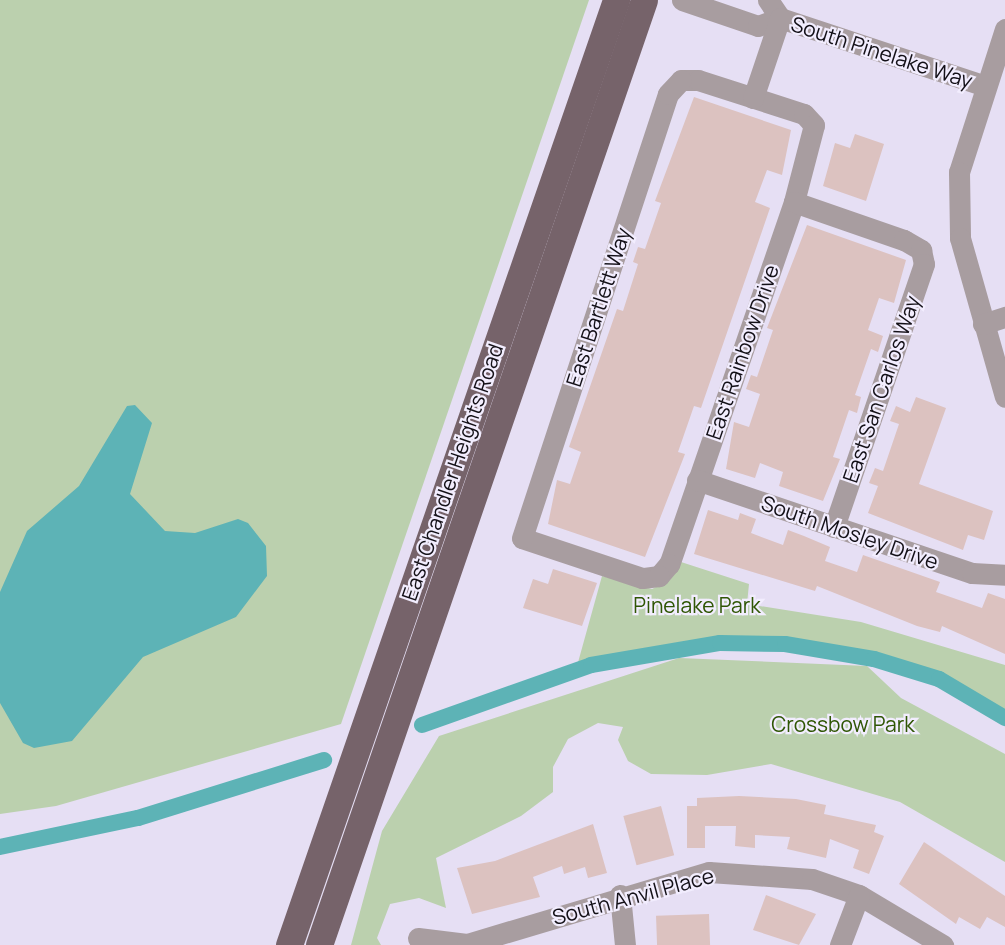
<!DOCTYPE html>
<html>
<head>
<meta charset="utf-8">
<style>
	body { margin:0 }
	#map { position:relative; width:1005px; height:945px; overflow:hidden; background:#e6dff4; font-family:Manrope,sans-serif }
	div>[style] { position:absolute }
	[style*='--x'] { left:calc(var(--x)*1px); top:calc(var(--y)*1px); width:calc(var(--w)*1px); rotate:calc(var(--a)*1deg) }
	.green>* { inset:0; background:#bbd0ae }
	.water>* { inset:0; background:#5db3b6 }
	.canal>* { height:16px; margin:-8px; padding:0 8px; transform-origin:8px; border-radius:8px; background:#5db3b6 }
	.building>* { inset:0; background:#dcc2c0; transform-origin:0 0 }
	.minor>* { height:21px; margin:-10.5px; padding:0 10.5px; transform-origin:10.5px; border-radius:10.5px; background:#a89da0 }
	.major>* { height:27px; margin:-13.5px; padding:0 13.5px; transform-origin:13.5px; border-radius:13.5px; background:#76636a }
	span { translate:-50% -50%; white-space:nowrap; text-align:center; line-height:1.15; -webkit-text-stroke:4.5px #f2edfe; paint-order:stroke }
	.street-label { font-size:21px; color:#131017 }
	.park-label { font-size:21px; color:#2f5604 }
</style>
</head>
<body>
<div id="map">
	<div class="green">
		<div style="clip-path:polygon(0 0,589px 0,341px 724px,56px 806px,0 814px)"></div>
		<div style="clip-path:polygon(681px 562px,749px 584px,747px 604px,861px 622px,1005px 665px,1005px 713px,943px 677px,899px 660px,763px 640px,690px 642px,577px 666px,602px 576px,652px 589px,670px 580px)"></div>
		<div style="clip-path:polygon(679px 658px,867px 666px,901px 698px,1005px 754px,1005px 862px,900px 802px,771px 764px,707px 775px,651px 774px,628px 761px,618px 740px,623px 727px,598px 723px,568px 739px,553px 767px,553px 792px,521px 816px,436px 858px,446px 908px,419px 898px,390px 904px,377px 938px,381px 945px,351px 945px,382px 831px,439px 736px)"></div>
	</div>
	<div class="water">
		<div style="clip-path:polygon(135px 405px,152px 423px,130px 494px,165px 531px,195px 533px,238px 519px,248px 523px,266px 546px,267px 576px,236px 617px,143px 657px,72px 741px,34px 748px,23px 743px,0 703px,0 592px,27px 531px,79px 486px,127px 406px)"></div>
	</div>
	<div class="canal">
		<div style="--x:422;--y:725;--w:179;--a:-19.5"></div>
		<div style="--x:591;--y:665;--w:131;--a:-9.7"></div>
		<div style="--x:720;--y:643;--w:65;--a:0.9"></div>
		<div style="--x:785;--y:644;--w:90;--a:9.6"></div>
		<div style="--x:874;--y:659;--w:68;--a:17.1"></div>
		<div style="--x:939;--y:679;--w:77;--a:30.6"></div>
		<div style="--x:0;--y:847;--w:141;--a:-11.9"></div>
		<div style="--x:138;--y:818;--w:195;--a:-17.3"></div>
	</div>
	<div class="building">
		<div style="clip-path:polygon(694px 97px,791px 130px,782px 175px,767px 170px,755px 202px,770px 208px,701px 408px,694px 406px,678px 452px,685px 454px,645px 557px,548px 524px,557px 480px,570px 484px,581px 452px,569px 447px,617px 309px,623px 311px,638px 264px,633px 262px,638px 247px,645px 249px,661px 203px,655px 201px)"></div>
		<div style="clip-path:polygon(855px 134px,884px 144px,866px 201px,823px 186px,835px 143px,850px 148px)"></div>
		<div style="clip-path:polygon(807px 225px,906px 260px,894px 303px,879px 298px,868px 330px,883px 336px,878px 352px,871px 349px,855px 395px,861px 397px,857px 413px,849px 410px,833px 457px,840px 459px,823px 501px,779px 486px,783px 472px,760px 463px,755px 478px,726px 469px,734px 422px,749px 427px,760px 394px,746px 389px,751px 375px,757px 377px,773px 330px,767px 328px)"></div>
		<div style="clip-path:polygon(916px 397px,946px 408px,919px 484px,993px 511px,984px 540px,968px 535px,963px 550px,868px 513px,878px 486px,869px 483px,875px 468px,883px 471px,899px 424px,890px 421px,896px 406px,910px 412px)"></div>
		<div style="clip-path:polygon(708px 510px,738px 520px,740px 513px,756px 519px,751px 533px,783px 545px,788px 530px,804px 536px,830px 547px,825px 561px,857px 572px,863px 555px,940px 582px,936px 592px,982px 608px,988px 593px,1005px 599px,1005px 654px,942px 626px,940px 632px,917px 626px,817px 586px,815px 591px,694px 554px)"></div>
		<div style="clip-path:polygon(553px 569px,597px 583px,582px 626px,523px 608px,533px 579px,548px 584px)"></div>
		<div style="clip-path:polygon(739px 796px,796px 799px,826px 805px,824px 814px,876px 825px,874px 832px,884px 836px,869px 874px,853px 868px,859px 850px,830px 839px,826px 858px,787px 849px,790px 837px,755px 835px,755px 848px,735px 846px,736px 826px,705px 826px,705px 848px,687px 848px,687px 806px,697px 806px,697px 798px)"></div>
		<div style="left:661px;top:806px;width:51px;height:39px;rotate:75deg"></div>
		<div style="clip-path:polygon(593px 824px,607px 873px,588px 878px,585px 867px,564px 874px,562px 866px,533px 877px,540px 897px,472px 914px,457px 868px,495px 861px)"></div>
		<div style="clip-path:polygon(924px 842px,1005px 896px,1005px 927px,987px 917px,980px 929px,959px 917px,956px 924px,899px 884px)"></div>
		<div style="clip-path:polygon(766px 895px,816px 914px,799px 945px,753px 930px)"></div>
		<div style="left:709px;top:914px;width:31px;height:53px;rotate:88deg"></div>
	</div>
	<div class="minor">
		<div style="--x:682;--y:0;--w:80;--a:18.9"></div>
		<div style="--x:758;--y:26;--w:23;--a:-20"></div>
		<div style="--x:768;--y:0;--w:22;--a:56"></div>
		<div style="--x:780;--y:18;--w:214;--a:18.3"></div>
		<div style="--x:1005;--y:29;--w:150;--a:107.8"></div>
		<div style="--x:959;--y:172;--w:66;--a:89.1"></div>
		<div style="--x:960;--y:238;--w:165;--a:74.2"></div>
		<div style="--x:681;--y:80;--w:17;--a:0"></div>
		<div style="--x:698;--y:80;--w:111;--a:17.8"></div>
		<div style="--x:804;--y:114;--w:15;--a:48"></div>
		<div style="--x:814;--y:125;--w:80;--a:104.6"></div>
		<div style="--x:794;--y:202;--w:383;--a:109"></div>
		<div style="--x:669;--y:564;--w:16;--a:130"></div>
		<div style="--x:659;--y:576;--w:17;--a:173"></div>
		<div style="--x:642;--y:578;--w:126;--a:-161.6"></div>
		<div style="--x:522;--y:538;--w:467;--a:-71.8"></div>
		<div style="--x:668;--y:94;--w:19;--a:-47"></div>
		<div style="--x:753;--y:98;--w:84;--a:-71.4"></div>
		<div style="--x:794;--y:202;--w:116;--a:19.1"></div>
		<div style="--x:904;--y:240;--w:20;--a:30"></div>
		<div style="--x:921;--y:250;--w:14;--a:78"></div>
		<div style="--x:924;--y:264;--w:278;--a:108.9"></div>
		<div style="--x:983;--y:324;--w:23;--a:-18"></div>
		<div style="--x:697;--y:480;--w:290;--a:18.7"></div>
		<div style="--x:972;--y:573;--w:33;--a:3"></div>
		<div style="--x:620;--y:895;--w:50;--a:84.3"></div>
		<div style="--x:418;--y:938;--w:49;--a:7"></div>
		<div style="--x:467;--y:944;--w:252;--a:-16.6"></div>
		<div style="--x:709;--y:872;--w:103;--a:3.9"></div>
		<div style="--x:812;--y:879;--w:50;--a:18.8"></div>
		<div style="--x:859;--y:895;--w:98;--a:30.8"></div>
		<div style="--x:840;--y:945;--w:53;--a:-69.2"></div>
	</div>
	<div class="major">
		<div style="--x:289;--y:945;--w:1000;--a:-70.91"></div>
		<div style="--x:319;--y:945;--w:999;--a:-71.02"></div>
	</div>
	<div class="street-label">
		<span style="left:882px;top:52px;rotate:18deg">South Pinelake Way</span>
		<span style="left:598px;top:307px;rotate:-72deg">East Bartlett Way</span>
		<span style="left:742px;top:352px;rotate:-71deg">East Rainbow Drive</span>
		<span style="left:881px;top:389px;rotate:-71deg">East San Carlos Way</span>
		<span style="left:452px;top:472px;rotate:-71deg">East Chandler Heights Road</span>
		<span style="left:850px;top:532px;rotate:19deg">South Mosley Drive</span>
		<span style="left:633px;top:896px;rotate:-15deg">South Anvil Place</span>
	</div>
	<div class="park-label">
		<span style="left:697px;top:605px">Pinelake Park</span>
		<span style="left:843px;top:724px">Crossbow Park</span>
	</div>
</div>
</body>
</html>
